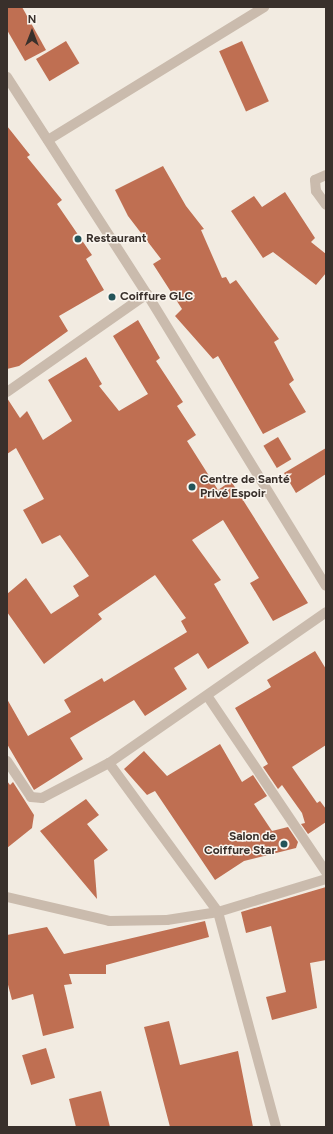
<!DOCTYPE html>
<html>
<head>
<meta charset="utf-8">
<style>
	body { margin:0 }
	#map { position:relative; width:333px; height:1134px; overflow:hidden; background:#f2ebe1; font-family:Figtree,sans-serif }
	div>[style] { position:absolute }
	[style*='--x'] { left:calc(var(--x)*1px); top:calc(var(--y)*1px); width:calc(var(--w)*1px); rotate:calc(var(--a)*1deg) }
	.building>* { inset:0; background:#bf6f52; transform-origin:0 0 }
	.minor>* { height:10px; margin:-5px; padding:0 5px; transform-origin:5px; border-radius:5px; background:#cabbad }
	.dots>* { width:11px; height:11px; translate:-50% -50%; box-sizing:border-box; border:2px solid #faf5ee; border-radius:50% }
	span { translate:-50% -50%; white-space:nowrap; text-align:center; line-height:1.15; -webkit-text-stroke:3px #faf5ee; paint-order:stroke }
	.poi-label { font-size:12px; color:#39302b; font-weight:700 }
	.left { translate:0 -50%; text-align:left }
	.right { translate:-100% -50%; text-align:right }
	.frame { position:absolute; inset:0; border:8px solid #39302b; pointer-events:none }
	.north { position:absolute; left:12px; top:12px; width:40px; height:40px; -webkit-text-stroke:3px #faf5ee; paint-order:stroke; rotate:0deg; font-size:11px; font-weight:700; line-height:16px; text-align:center; color:#39302b }
	.north::after { content:''; display:block; margin:auto; width:14px; height:18px; background:#39302b; clip-path:polygon(50% 0,100% 100%,50% 72%,0 100%) }
</style>
</head>
<body>
<div id="map">
	<div class="building">
		<div style="clip-path:polygon(7px 7px,22px 7px,46px 50px,25px 61px,7px 30px)"></div>
		<div style="left:66px;top:41px;width:26px;height:35px;rotate:59deg"></div>
		<div style="left:242px;top:41px;width:66px;height:25px;rotate:66deg"></div>
		<div style="clip-path:polygon(7px 126px,30px 155px,27px 157px,62px 200px,57px 204px,92px 255px,86px 259px,104px 290px,59px 316px,68px 331px,19px 366px,7px 369px)"></div>
		<div style="clip-path:polygon(163px 166px,186px 206px,204px 229px,201px 230px,222px 278px,226px 277px,230px 284px,236px 280px,279px 339px,274px 342px,294px 380px,289px 384px,306px 412px,263px 434px,218px 356px,213px 359px,175px 316px,182px 309px,153px 264px,161px 259px,128px 216px,115px 190px)"></div>
		<div style="clip-path:polygon(285px 192px,315px 238px,311px 242px,326px 254px,326px 273px,316px 285px,273px 252px,263px 258px,231px 211px,254px 196px,262px 207px)"></div>
		<div style="clip-path:polygon(138px 320px,160px 358px,156px 361px,183px 402px,177px 406px,196px 435px,187px 441px,218px 490px,231px 481px,308px 603px,273px 621px,250px 583px,259px 578px,223px 520px,192px 540px,221px 580px,214px 584px,249px 643px,208px 669px,198px 653px,174px 668px,187px 689px,145px 716px,134px 700px,70px 738px,83px 759px,34px 790px,7px 744px,7px 699px,28px 736px,71px 712px,64px 700px,102px 678px,104px 682px,187px 632px,181px 621px,186px 618px,155px 575px,98px 614px,102px 619px,44px 664px,7px 612px,7px 594px,26px 578px,51px 614px,79px 596px,73px 586px,89px 576px,60px 535px,42px 544px,23px 510px,44px 499px,16px 448px,7px 454px,7px 398px,20px 418px,27px 411px,43px 440px,72px 421px,48px 380px,86px 357px,102px 384px,99px 386px,119px 411px,148px 394px,113px 336px)"></div>
		<div style="left:278px;top:437px;width:26px;height:17px;rotate:59deg"></div>
		<div style="clip-path:polygon(326px 448px,326px 474px,296px 493px,284px 473px)"></div>
		<div style="clip-path:polygon(315px 651px,326px 669px,326px 745px,292px 767px,317px 803px,320px 801px,326px 809px,326px 822px,308px 834px,301px 824px,305px 823px,302px 813px,282px 785px,278px 789px,263px 767px,268px 764px,235px 708px,271px 687px,267px 680px)"></div>
		<div style="clip-path:polygon(220px 744px,242px 782px,253px 775px,267px 796px,254px 804px,272px 831px,288px 827px,298px 842px,296px 848px,244px 861px,215px 880px,155px 791px,147px 795px,124px 769px,144px 751px,167px 776px)"></div>
		<div style="clip-path:polygon(7px 781px,10px 785px,13px 782px,34px 815px,32px 828px,7px 848px)"></div>
		<div style="clip-path:polygon(86px 799px,99px 815px,87px 824px,108px 850px,94px 860px,97px 899px,40px 831px)"></div>
		<div style="clip-path:polygon(326px 887px,326px 960px,310px 963px,317px 1008px,272px 1020px,266px 997px,286px 992px,271px 926px,246px 933px,241px 912px)"></div>
		<div style="clip-path:polygon(205px 921px,209px 937px,106px 965px,106px 974px,69px 974px,72px 984px,64px 985px,74px 1028px,43px 1036px,33px 994px,12px 1000px,7px 981px,7px 935px,47px 927px,64px 954px)"></div>
		<div style="clip-path:polygon(169px 1021px,180px 1065px,238px 1051px,253px 1127px,170px 1127px,144px 1027px)"></div>
		<div style="left:46px;top:1048px;width:31px;height:25px;rotate:73deg"></div>
		<div style="clip-path:polygon(101px 1091px,110px 1127px,76px 1127px,69px 1099px)"></div>
	</div>
	<div class="minor">
		<div style="--x:7;--y:77;--w:258;--a:57.2"></div>
		<div style="--x:147;--y:294;--w:342;--a:58.5"></div>
		<div style="--x:48;--y:140;--w:254;--a:-31.6"></div>
		<div style="--x:326;--y:175;--w:12;--a:156"></div>
		<div style="--x:315;--y:180;--w:11;--a:85"></div>
		<div style="--x:316;--y:191;--w:17;--a:54"></div>
		<div style="--x:7;--y:392;--w:171;--a:-35"></div>
		<div style="--x:208;--y:697;--w:211;--a:56"></div>
		<div style="--x:7;--y:761;--w:43;--a:56.3"></div>
		<div style="--x:31;--y:797;--w:11;--a:5"></div>
		<div style="--x:42;--y:798;--w:76;--a:-27.6"></div>
		<div style="--x:109;--y:763;--w:264;--a:-34.8"></div>
		<div style="--x:109;--y:763;--w:185;--a:53.8"></div>
		<div style="--x:218;--y:912;--w:223;--a:74.9"></div>
		<div style="--x:7;--y:897;--w:105;--a:13.2"></div>
		<div style="--x:109;--y:921;--w:58;--a:-1"></div>
		<div style="--x:167;--y:920;--w:52;--a:-8.9"></div>
		<div style="--x:218;--y:912;--w:113;--a:-17"></div>
	</div>
	<div class="dots">
		<div style="left:78px;top:239px;background:#235459"></div>
		<div style="left:112px;top:297px;background:#235459"></div>
		<div style="left:192px;top:487px;background:#235459"></div>
		<div style="left:284px;top:844px;background:#235459"></div>
	</div>
	<div class="poi-label">
		<span class="left" style="left:86px;top:239px">Restaurant</span>
		<span class="left" style="left:120px;top:297px">Coiffure GLC</span>
		<span class="left" style="left:200px;top:487px">Centre de Santé<br>Privé Espoir</span>
		<span class="right" style="left:276px;top:844px">Salon de<br>Coiffure Star</span>
	</div>
	<div class="frame"></div>
	<div class="north">N</div>
</div>
</body>
</html>
